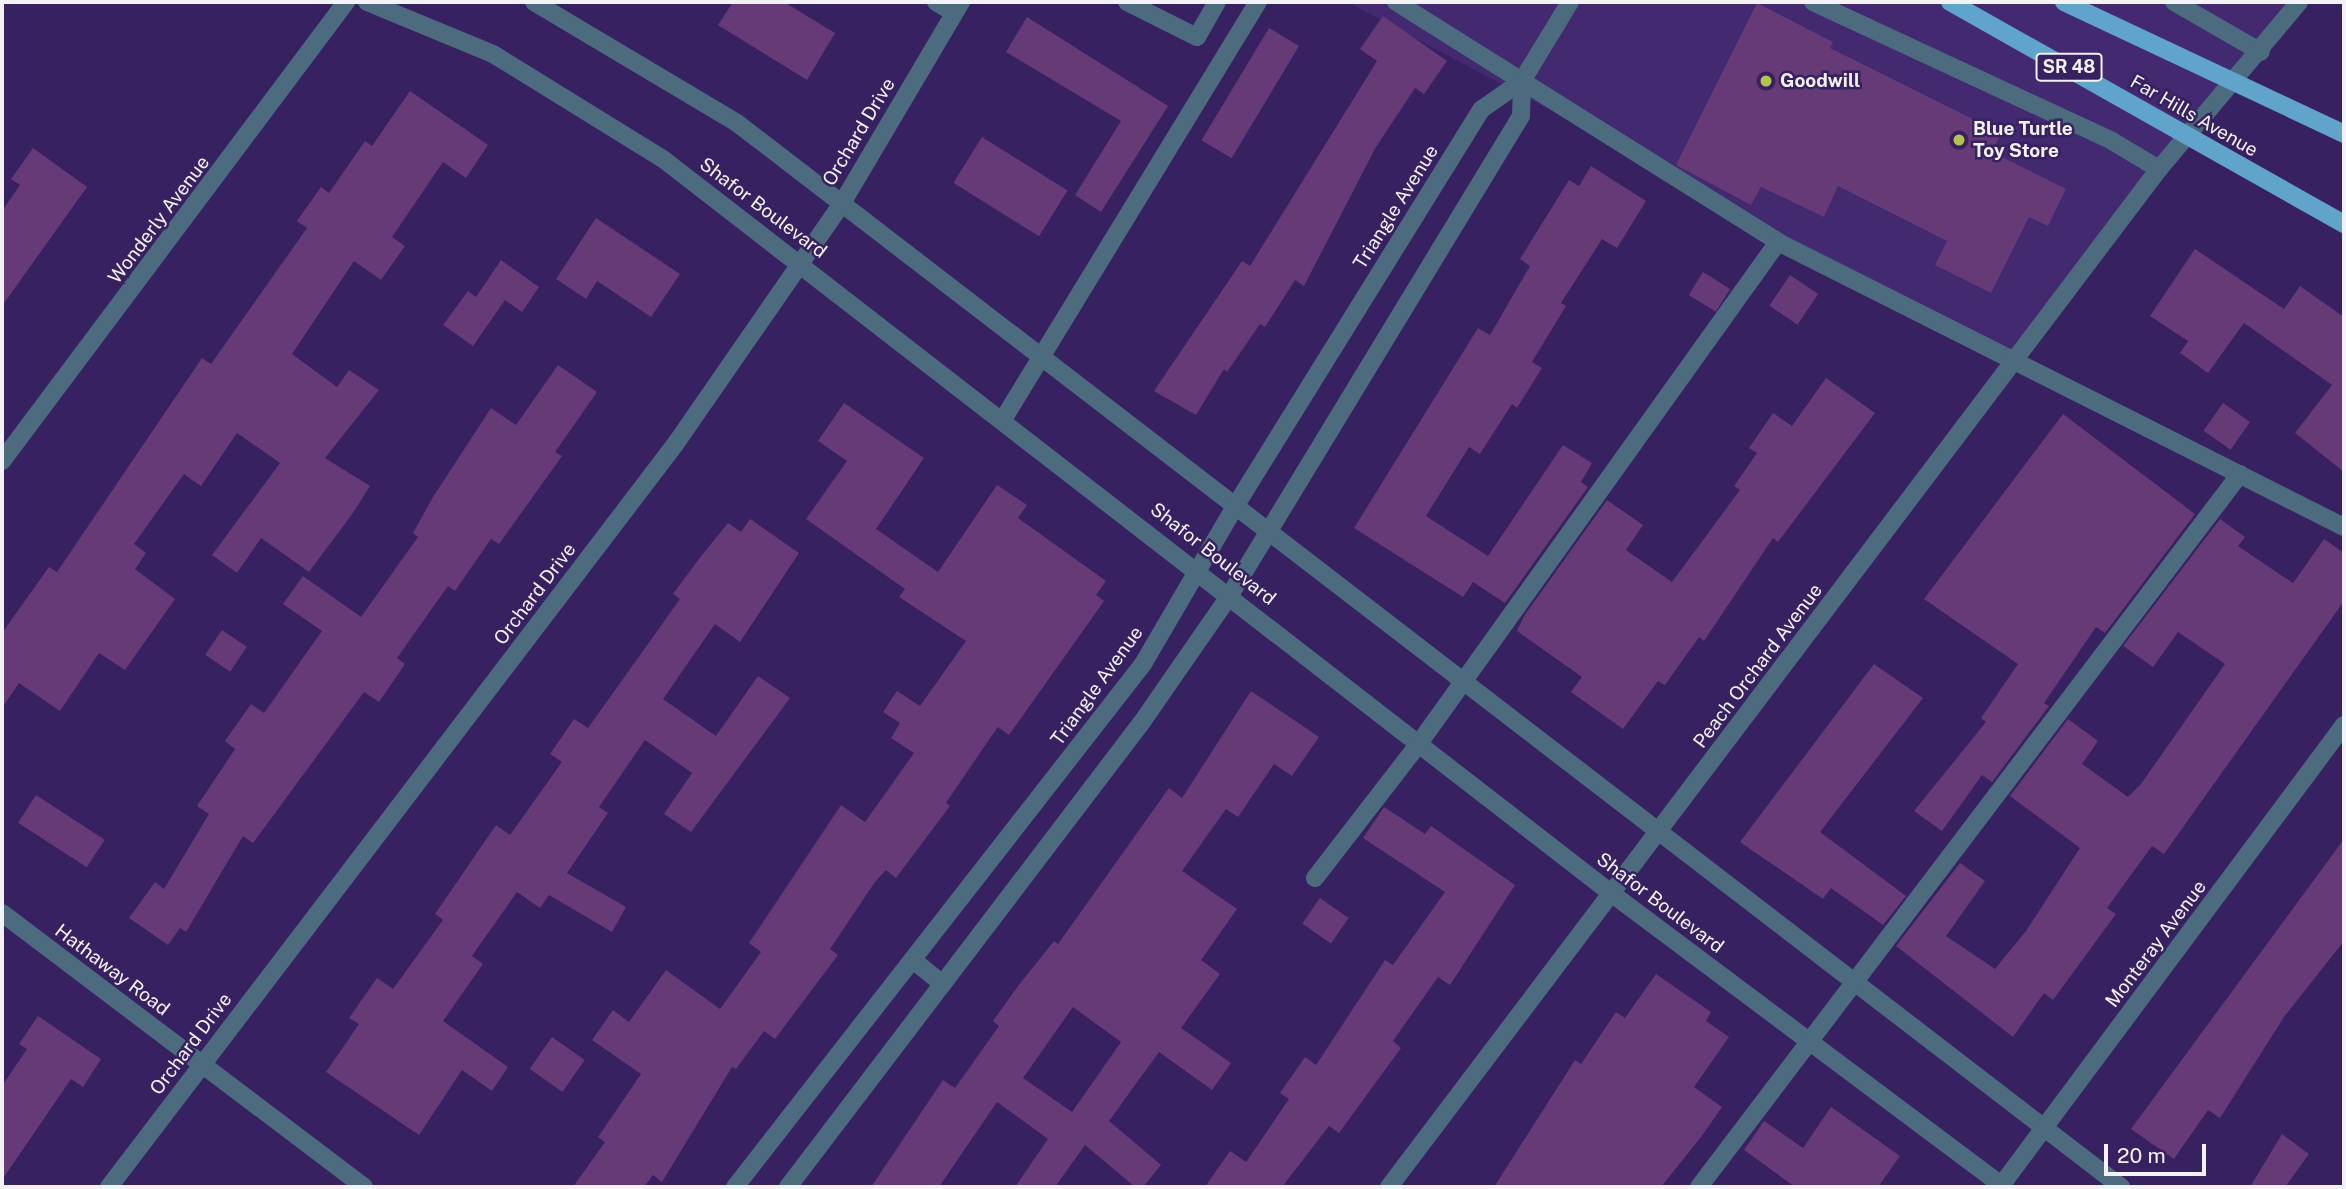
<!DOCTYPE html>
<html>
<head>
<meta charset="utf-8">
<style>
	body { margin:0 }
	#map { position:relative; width:2346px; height:1189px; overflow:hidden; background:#372160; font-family:"Public Sans",sans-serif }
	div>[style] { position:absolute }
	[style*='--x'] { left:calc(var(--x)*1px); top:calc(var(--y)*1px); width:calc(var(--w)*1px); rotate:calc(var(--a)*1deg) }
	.built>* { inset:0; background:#422970 }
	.building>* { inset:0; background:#653a76; transform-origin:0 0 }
	.minor>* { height:18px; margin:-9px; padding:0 9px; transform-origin:9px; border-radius:9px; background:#4c6b7f }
	.major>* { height:18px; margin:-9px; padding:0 9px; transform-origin:9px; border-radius:9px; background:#60a4cb }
	.dots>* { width:19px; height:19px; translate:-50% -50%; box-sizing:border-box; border:4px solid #372160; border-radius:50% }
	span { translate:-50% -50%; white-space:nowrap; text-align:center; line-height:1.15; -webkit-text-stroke:5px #372160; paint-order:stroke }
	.shield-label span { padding:2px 5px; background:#372160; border:2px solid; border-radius:5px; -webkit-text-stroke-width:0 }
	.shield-label { font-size:18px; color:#f3f2f9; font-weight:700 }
	.poi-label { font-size:19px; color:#f3f2f9; font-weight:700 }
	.left { translate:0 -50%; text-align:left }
	.street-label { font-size:19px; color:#f3f2f9 }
	.frame { position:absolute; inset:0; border:4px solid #f3f2f9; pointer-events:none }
	.scale { position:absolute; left:2104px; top:1144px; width:102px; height:32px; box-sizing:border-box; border:4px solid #f3f2f9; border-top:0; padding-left:9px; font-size:21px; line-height:24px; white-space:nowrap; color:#f3f2f9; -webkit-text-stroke:5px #372160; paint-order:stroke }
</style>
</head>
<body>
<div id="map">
	<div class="built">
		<div style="clip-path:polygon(1348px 2px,2295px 2px,2014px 359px)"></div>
	</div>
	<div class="building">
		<div style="clip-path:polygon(733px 2px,784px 2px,835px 33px,807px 80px,718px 25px)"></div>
		<div style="clip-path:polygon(1757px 3px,1833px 42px,1830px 48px,2001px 133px,1992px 152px,2066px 189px,2048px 226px,2029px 217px,1991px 293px,1935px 265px,1947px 241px,1838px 186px,1824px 217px,1761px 187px,1751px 205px,1676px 165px)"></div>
		<div style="clip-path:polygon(1383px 16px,1447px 61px,1424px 94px,1415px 88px,1376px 147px,1304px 286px,1295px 280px,1265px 327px,1260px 324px,1227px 372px,1224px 369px,1196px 415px,1154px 391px,1242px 261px,1250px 266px,1377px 61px,1360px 49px)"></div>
		<div style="clip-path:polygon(1027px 17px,1168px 106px,1101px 212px,1075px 195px,1121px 121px,1006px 52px)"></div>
		<div style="left:1269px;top:28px;width:35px;height:131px;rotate:31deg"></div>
		<div style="clip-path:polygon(410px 91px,488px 145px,466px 178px,443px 162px,392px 237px,405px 246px,381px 280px,354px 261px,292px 354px,337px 387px,349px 370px,379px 390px,325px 458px,370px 486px,353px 513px,309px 572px,261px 538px,237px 573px,212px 555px,280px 463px,237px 433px,201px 486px,184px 474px,134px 544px,146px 553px,135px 569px,175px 599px,125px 670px,99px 653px,60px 711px,19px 683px,2px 708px,2px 633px,49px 567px,57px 572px,202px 358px,211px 364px,307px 228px,297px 221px,321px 187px,329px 193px,365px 141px,372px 146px)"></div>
		<div style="left:982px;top:137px;width:101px;height:54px;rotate:32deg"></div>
		<div style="clip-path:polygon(33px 148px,87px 187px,2px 306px,2px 211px,20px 185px,11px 179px)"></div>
		<div style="clip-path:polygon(1591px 166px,1646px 201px,1617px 248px,1602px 239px,1561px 303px,1566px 306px,1532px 362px,1542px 368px,1517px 408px,1512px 404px,1480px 454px,1469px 447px,1426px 516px,1488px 556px,1563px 445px,1592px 463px,1581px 482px,1588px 487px,1505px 603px,1473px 582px,1463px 597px,1354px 528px,1478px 328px,1490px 335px,1530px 266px,1520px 259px,1569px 180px,1579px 186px)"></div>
		<div style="clip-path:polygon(596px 218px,680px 274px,651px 317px,597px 281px,586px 299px,556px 279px)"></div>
		<div style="clip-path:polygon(2195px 249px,2284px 309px,2300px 286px,2344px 317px,2344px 472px,2295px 433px,2332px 385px,2244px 323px,2208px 373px,2180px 353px,2188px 341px,2150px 316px)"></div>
		<div style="clip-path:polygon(501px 260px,539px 287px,522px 312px,505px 300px,473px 346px,443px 325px,468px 291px,476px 297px)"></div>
		<div style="left:1703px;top:272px;width:32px;height:27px;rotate:32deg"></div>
		<div style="left:1790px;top:275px;width:34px;height:37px;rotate:34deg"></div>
		<div style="clip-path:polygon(558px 365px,597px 392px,555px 452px,562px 456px,499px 544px,491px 539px,455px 591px,448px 586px,397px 658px,405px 664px,379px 702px,364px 692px,253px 843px,243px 836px,186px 932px,180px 928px,168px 945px,129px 918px,155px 882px,164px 889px,209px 814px,197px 806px,235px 749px,225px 741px,251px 704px,264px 713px,322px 631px,283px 604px,303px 576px,361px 617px,418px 537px,413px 533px,433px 497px,491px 408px,516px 425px)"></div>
		<div style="clip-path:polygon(1826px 378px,1875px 413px,1778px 542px,1773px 538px,1704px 641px,1699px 637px,1665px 685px,1658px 681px,1623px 729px,1571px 692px,1582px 677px,1517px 631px,1524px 616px,1607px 500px,1643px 525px,1626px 550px,1672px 582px,1740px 490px,1734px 486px,1757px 453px,1749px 448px,1773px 413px,1792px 426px)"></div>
		<div style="clip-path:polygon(844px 403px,924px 458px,876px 529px,938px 572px,997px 485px,1027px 505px,1018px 518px,1106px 581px,1096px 595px,1104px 601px,1009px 735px,998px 727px,988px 741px,946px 803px,950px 806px,896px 878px,886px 870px,875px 882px,830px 949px,838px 955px,775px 1039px,764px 1031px,736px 1069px,732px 1067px,662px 1182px,653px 1175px,644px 1187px,573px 1187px,605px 1142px,598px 1137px,641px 1074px,592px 1040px,613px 1010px,629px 1022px,666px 970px,720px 1009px,761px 952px,749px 943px,841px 805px,865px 822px,914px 753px,891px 738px,900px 723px,883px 712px,897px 691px,920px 706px,966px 641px,899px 597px,905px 589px,806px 519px,847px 461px,818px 441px)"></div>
		<div style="left:2223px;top:403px;width:33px;height:34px;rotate:35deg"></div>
		<div style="clip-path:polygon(2063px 414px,2195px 514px,2105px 633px,2096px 627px,2044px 703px,2049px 706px,1992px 782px,1982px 775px,1942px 831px,1914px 811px,1986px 722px,1981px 718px,2018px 664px,1924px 599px)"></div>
		<div style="clip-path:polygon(750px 519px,799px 553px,740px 642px,715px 624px,663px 699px,716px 736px,758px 676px,790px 698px,691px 832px,664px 814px,692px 773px,645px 740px,599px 807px,608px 813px,567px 873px,626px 907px,612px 932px,549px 895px,540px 908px,517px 892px,472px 956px,483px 964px,443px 1021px,508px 1067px,492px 1091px,462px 1070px,419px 1135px,326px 1072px,359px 1024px,349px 1018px,377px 978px,393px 989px,443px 920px,435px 914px,496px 825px,510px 835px,562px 762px,550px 754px,574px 719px,588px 728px,680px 599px,673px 594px,698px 560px,728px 523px,741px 532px)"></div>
		<div style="clip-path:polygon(2220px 519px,2245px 537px,2238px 546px,2293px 583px,2324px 539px,2344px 553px,2344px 601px,2164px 854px,2152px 846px,2107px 908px,2116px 914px,2053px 1000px,2044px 993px,2013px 1037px,1896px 946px,1960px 863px,1985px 881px,1946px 936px,1995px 969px,2026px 931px,2080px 848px,2010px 796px,2068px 719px,2098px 741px,2082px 764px,2128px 797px,2141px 784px,2225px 664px,2178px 632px,2153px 667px,2123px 646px)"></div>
		<div style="left:222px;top:630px;width:30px;height:30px;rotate:34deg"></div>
		<div style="clip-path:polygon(1874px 664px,1923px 698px,1820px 832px,1906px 896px,1883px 925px,1831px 888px,1823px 899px,1740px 842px)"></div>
		<div style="clip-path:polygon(evenodd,1251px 691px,1319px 737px,1292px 776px,1274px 764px,1238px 817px,1226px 809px,1182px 871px,1237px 909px,1201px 960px,1220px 974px,1181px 1028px,1231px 1063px,1212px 1090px,1159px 1052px,1109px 1121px,1161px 1165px,1143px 1187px,1135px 1187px,1085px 1145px,1055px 1187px,1015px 1187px,1048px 1139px,997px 1102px,939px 1187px,871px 1187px,943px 1080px,955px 1088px,999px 1026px,993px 1021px,1018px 986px,1054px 941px,1058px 944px,1169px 788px,1182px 798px,1251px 691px,1073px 1007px,1121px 1042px,1072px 1112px,1023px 1078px,1073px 1007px)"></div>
		<div style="left:36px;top:795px;width:82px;height:33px;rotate:33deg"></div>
		<div style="clip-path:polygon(1384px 807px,1425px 834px,1431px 826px,1515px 885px,1450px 985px,1438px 977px,1393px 1041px,1401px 1048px,1339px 1133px,1329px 1126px,1282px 1187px,1205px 1187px,1230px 1151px,1246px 1162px,1289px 1099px,1280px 1093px,1305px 1057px,1316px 1065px,1385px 960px,1393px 965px,1445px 892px,1363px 838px)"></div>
		<div style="clip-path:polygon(2344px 839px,2344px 941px,2284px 1017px,2220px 1118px,2208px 1110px,2174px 1159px,2131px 1129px)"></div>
		<div style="left:1320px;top:898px;width:35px;height:31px;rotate:35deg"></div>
		<div style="clip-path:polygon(1656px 974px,1711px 1012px,1706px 1021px,1729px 1037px,1694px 1087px,1722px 1107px,1701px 1137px,1661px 1187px,1494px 1187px,1575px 1060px,1581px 1064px,1616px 1012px,1625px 1018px)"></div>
		<div style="clip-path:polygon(38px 1016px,101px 1059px,83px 1087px,71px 1079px,2px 1180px,2px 1086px,27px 1049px,19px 1044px)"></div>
		<div style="left:552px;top:1037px;width:40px;height:39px;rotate:35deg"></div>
		<div style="clip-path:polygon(1831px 1107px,1900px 1156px,1878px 1187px,1795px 1187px,1744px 1150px,1764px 1121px,1803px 1148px)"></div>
		<div style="clip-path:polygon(2282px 1134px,2309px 1154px,2285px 1187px,2250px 1187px)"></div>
	</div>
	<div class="minor">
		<div style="--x:367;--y:2;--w:136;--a:22.4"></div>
		<div style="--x:493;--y:54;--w:200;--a:31.7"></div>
		<div style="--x:663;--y:159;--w:1199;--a:37.75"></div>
		<div style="--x:1611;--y:893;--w:491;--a:36.8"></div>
		<div style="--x:534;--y:2;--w:236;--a:30.8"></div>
		<div style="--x:737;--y:123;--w:1746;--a:37.55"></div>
		<div style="--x:936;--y:2;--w:21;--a:31"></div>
		<div style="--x:1127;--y:2;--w:78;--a:26.6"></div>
		<div style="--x:1197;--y:37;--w:40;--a:-60.3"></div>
		<div style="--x:1396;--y:2;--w:451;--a:32.1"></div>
		<div style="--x:1778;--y:242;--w:634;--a:26.73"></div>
		<div style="--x:1813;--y:2;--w:330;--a:24.9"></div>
		<div style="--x:2112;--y:141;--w:55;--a:30.8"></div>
		<div style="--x:2174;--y:2;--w:100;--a:29.9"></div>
		<div style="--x:1004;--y:418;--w:487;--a:-58.6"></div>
		<div style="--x:2;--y:461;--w:574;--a:-53.15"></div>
		<div style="--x:1315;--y:878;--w:172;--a:-52.3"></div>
		<div style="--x:1420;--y:742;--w:615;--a:-54.4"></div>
		<div style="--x:2;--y:913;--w:454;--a:37.1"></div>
		<div style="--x:913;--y:960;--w:38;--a:39"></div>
		<div style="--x:109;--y:1187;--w:932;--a:-52.68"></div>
		<div style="--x:674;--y:446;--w:293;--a:-55.3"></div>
		<div style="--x:841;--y:205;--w:236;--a:-59.4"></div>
		<div style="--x:735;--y:1187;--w:663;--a:-52.04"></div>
		<div style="--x:1143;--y:664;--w:184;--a:-59.7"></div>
		<div style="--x:1236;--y:505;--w:466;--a:-58.2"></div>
		<div style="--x:1482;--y:109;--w:49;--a:-35"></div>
		<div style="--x:1522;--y:81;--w:92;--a:-58.7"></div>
		<div style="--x:788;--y:1187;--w:584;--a:-52.72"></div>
		<div style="--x:1142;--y:722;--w:155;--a:-55.3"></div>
		<div style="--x:1230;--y:595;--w:560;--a:-58.72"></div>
		<div style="--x:1521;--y:116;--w:35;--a:-88"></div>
		<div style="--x:1389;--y:1187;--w:1276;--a:-52.9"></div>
		<div style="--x:2159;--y:169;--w:218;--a:-50"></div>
		<div style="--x:1699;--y:1187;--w:895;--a:-52.81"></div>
		<div style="--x:2000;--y:1187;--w:576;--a:-53.33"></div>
	</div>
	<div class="major">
		<div style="--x:1950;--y:2;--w:452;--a:29.4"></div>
		<div style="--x:2064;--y:2;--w:310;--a:25.2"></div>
	</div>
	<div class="dots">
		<div style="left:1766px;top:81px;background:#b3c24b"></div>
		<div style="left:1959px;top:140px;background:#b3c24b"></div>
	</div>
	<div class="shield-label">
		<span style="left:2069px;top:67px">SR 48</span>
	</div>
	<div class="poi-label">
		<span class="left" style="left:1780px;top:81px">Goodwill</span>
		<span class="left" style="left:1973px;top:140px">Blue Turtle<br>Toy Store</span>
	</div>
	<div class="street-label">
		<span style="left:2194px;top:116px;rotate:30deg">Far Hills Avenue</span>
		<span style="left:859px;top:132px;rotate:-59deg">Orchard Drive</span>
		<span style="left:1396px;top:207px;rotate:-58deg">Triangle Avenue</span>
		<span style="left:763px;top:208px;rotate:37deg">Shafor Boulevard</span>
		<span style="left:159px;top:220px;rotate:-53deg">Wonderly Avenue</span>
		<span style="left:1213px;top:554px;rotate:38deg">Shafor Boulevard</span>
		<span style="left:535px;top:594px;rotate:-53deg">Orchard Drive</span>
		<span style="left:1758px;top:666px;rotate:-53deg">Peach Orchard Avenue</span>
		<span style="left:1097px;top:686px;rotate:-54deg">Triangle Avenue</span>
		<span style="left:1660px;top:903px;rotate:37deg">Shafor Boulevard</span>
		<span style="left:2156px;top:944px;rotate:-53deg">Monteray Avenue</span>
		<span style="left:112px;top:970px;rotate:37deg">Hathaway Road</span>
		<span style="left:191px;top:1044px;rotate:-53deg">Orchard Drive</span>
	</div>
	<div class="frame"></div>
	<div class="scale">20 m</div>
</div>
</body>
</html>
